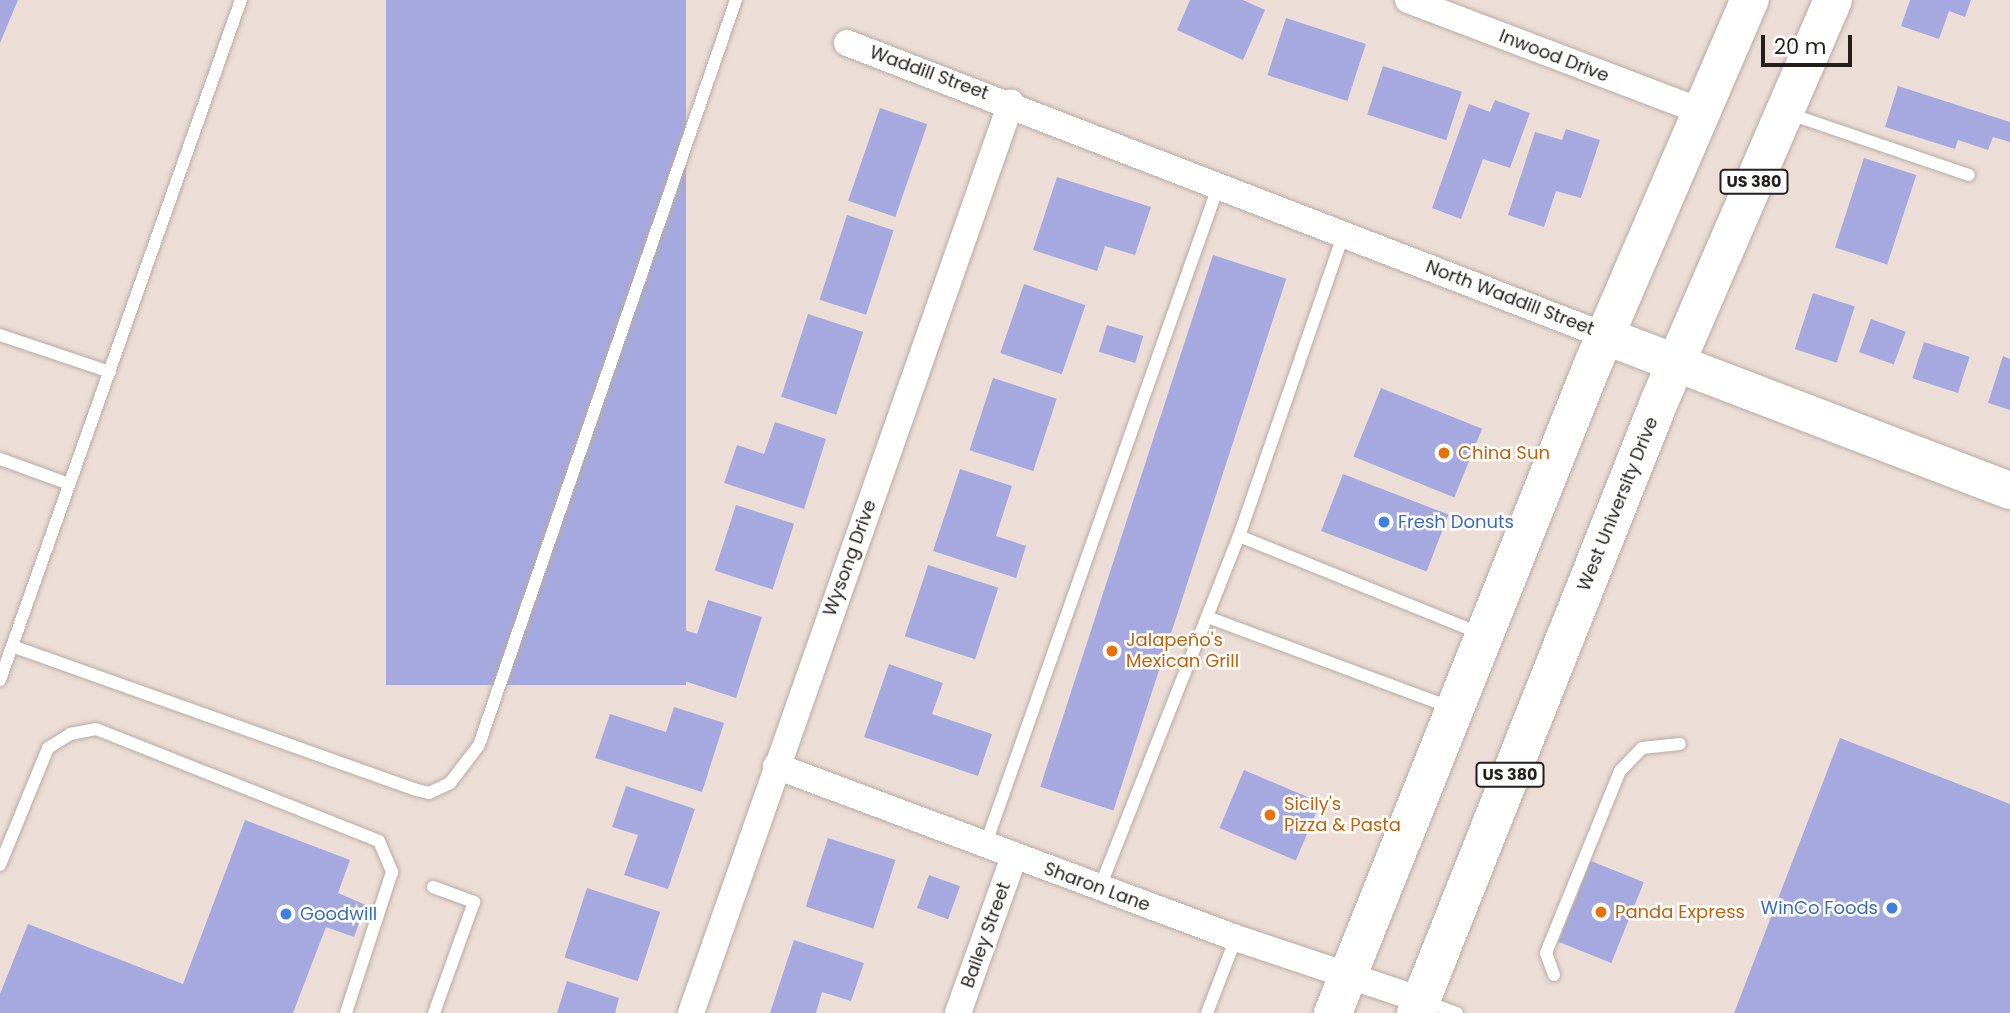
<!DOCTYPE html>
<html>
<head>
<meta charset="utf-8">
<style>
	body { margin:0 }
	#map { position:relative; width:2010px; height:1013px; overflow:hidden; background:#ecded7; font-family:Poppins,sans-serif }
	div>[style] { position:absolute }
	[style*='--x'] { left:calc(var(--x)*1px); top:calc(var(--y)*1px); width:calc(var(--w)*1px); rotate:calc(var(--a)*1deg) }
	.building>* { inset:0; background:#a5a9df; transform-origin:0 0 }
	.roads { filter:drop-shadow(0 0 2px #b8aba3) drop-shadow(0 0 2px #b8aba3) }
	.lane>* { height:12px; margin:-6px; padding:0 6px; transform-origin:6px; border-radius:6px; background:#fff }
	.street>* { height:26px; margin:-13px; padding:0 13px; transform-origin:13px; border-radius:13px; background:#fff }
	.secondary>* { height:37px; margin:-18.5px; padding:0 18.5px; transform-origin:18.5px; border-radius:18.5px; background:#fff }
	.highway>* { height:38px; margin:-19px; padding:0 19px; transform-origin:19px; border-radius:19px; background:#fff }
	.dots>* { width:19px; height:19px; translate:-50% -50%; box-sizing:border-box; border:4px solid #fff; border-radius:50% }
	span { translate:-50% -50%; white-space:nowrap; text-align:center; line-height:1.15; -webkit-text-stroke:5px #fff; paint-order:stroke }
	.shield-label span { padding:2px 5px; background:#fff; border:2px solid; border-radius:5px; -webkit-text-stroke-width:0 }
	.shield-label { font-size:16px; color:#231e1c; font-weight:700 }
	.street-label { font-size:18px; color:#231e1c }
	.food-label { font-size:18px; color:#c56008 }
	.left { translate:0 -50%; text-align:left }
	.shop-label { font-size:18px; color:#366cbe }
	.right { translate:-100% -50%; text-align:right }
	.scale { position:absolute; left:1761px; top:35px; width:91px; height:32px; box-sizing:border-box; border:4px solid #231e1c; border-top:0; padding-left:9px; font-size:21px; line-height:24px; white-space:nowrap; color:#231e1c; -webkit-text-stroke:5px #fff; paint-order:stroke }
</style>
</head>
<body>
<div id="map">
	<div class="building">
		<div style="clip-path:polygon(0 0,18px 0,0 43px)"></div>
		<div style="left:386px;top:0;width:300px;height:685px"></div>
		<div style="clip-path:polygon(1190px 0,1243px 0,1265px 10px,1243px 60px,1177px 30px)"></div>
		<div style="clip-path:polygon(1910px 0,1971px 0,1965px 17px,1949px 11px,1939px 39px,1901px 26px)"></div>
		<div style="left:1286px;top:18px;width:84px;height:60px;rotate:18deg"></div>
		<div style="left:1383px;top:66px;width:83px;height:51px;rotate:18deg"></div>
		<div style="clip-path:polygon(1898px 86px,2010px 122px,2010px 142px,1993px 137px,1988px 150px,1958px 140px,1955px 149px,1885px 127px)"></div>
		<div style="clip-path:polygon(1495px 100px,1530px 113px,1510px 168px,1483px 159px,1461px 219px,1432px 208px,1469px 104px,1490px 112px)"></div>
		<div style="left:880px;top:108px;width:50px;height:98px;rotate:19deg"></div>
		<div style="clip-path:polygon(1566px 129px,1600px 140px,1581px 198px,1556px 191px,1544px 227px,1508px 215px,1535px 132px,1562px 140px)"></div>
		<div style="left:1864px;top:158px;width:55px;height:94px;rotate:18deg"></div>
		<div style="clip-path:polygon(1057px 177px,1151px 207px,1135px 255px,1105px 246px,1097px 271px,1033px 250px)"></div>
		<div style="left:847px;top:215px;width:49px;height:89px;rotate:18deg"></div>
		<div style="left:1213px;top:255px;width:77px;height:559px;rotate:18deg"></div>
		<div style="left:1024px;top:284px;width:65px;height:73px;rotate:19deg"></div>
		<div style="left:1813px;top:293px;width:44px;height:59px;rotate:18deg"></div>
		<div style="left:808px;top:314px;width:58px;height:87px;rotate:18deg"></div>
		<div style="left:1871px;top:319px;width:37px;height:35px;rotate:20deg"></div>
		<div style="left:1107px;top:325px;width:38px;height:28px;rotate:17deg"></div>
		<div style="left:1924px;top:342px;width:48px;height:38px;rotate:18deg"></div>
		<div style="clip-path:polygon(2003px 356px,2010px 359px,2010px 410px,1988px 403px)"></div>
		<div style="left:993px;top:378px;width:67px;height:76px;rotate:18deg"></div>
		<div style="left:1381px;top:388px;width:109px;height:74px;rotate:22deg"></div>
		<div style="clip-path:polygon(775px 422px,826px 439px,804px 509px,724px 483px,737px 445px,764px 454px)"></div>
		<div style="clip-path:polygon(960px 469px,1012px 486px,996px 536px,1026px 546px,1016px 578px,933px 551px)"></div>
		<div style="left:1343px;top:474px;width:113px;height:61px;rotate:21deg"></div>
		<div style="left:736px;top:505px;width:61px;height:69px;rotate:18deg"></div>
		<div style="left:928px;top:565px;width:74px;height:75px;rotate:18deg"></div>
		<div style="clip-path:polygon(708px 600px,762px 617px,736px 698px,654px 671px,669px 625px,697px 634px)"></div>
		<div style="clip-path:polygon(889px 664px,943px 683px,932px 714px,992px 734px,978px 776px,864px 737px)"></div>
		<div style="clip-path:polygon(674px 707px,724px 723px,702px 792px,595px 758px,610px 714px,666px 732px)"></div>
		<div style="clip-path:polygon(1840px 738px,2010px 804px,2010px 1013px,1734px 1013px)"></div>
		<div style="left:1244px;top:770px;width:83px;height:63px;rotate:23deg"></div>
		<div style="clip-path:polygon(626px 786px,695px 809px,668px 889px,624px 875px,638px 835px,612px 827px)"></div>
		<div style="clip-path:polygon(245px 820px,350px 860px,338px 893px,366px 905px,354px 937px,326px 927px,293px 1013px,0 1013px,0 994px,28px 924px,183px 984px)"></div>
		<div style="left:828px;top:838px;width:71px;height:72px;rotate:18deg"></div>
		<div style="left:1591px;top:861px;width:57px;height:87px;rotate:22deg"></div>
		<div style="left:929px;top:875px;width:33px;height:35px;rotate:20deg"></div>
		<div style="left:587px;top:888px;width:77px;height:73px;rotate:18deg"></div>
		<div style="clip-path:polygon(794px 940px,864px 963px,851px 1001px,822px 992px,816px 1013px,770px 1013px)"></div>
		<div style="clip-path:polygon(567px 981px,619px 998px,615px 1013px,557px 1013px)"></div>
	</div>
	<div class="roads">
		<div class="lane">
			<div style="--x:1787;--y:113;--w:192;--a:18.8"></div>
			<div style="--x:1344;--y:233;--w:321;--a:109.1"></div>
			<div style="--x:1239;--y:536;--w:261;--a:22"></div>
			<div style="--x:0;--y:335;--w:116;--a:18.6"></div>
			<div style="--x:0;--y:459;--w:73;--a:19.9"></div>
			<div style="--x:1210;--y:618;--w:258;--a:20.4"></div>
			<div style="--x:12;--y:646;--w:430;--a:19.6"></div>
			<div style="--x:417;--y:790;--w:12;--a:14"></div>
			<div style="--x:429;--y:793;--w:23;--a:-25"></div>
			<div style="--x:450;--y:783;--w:48;--a:-52.7"></div>
			<div style="--x:479;--y:745;--w:788;--a:-70.97"></div>
			<div style="--x:0;--y:680;--w:721;--a:-70.49"></div>
			<div style="--x:985;--y:846;--w:702;--a:-70.53"></div>
			<div style="--x:0;--y:865;--w:126;--a:-67.7"></div>
			<div style="--x:48;--y:748;--w:26;--a:-32"></div>
			<div style="--x:70;--y:734;--w:26;--a:-11"></div>
			<div style="--x:96;--y:729;--w:304;--a:21.6"></div>
			<div style="--x:379;--y:841;--w:34;--a:67"></div>
			<div style="--x:392;--y:872;--w:148;--a:108.1"></div>
			<div style="--x:433;--y:887;--w:44;--a:20.1"></div>
			<div style="--x:474;--y:902;--w:118;--a:109.8"></div>
			<div style="--x:1100;--y:887;--w:378;--a:-68.4"></div>
			<div style="--x:1554;--y:975;--w:23;--a:-110"></div>
			<div style="--x:1546;--y:953;--w:196;--a:-67.9"></div>
			<div style="--x:1620;--y:771;--w:32;--a:-46"></div>
			<div style="--x:1642;--y:748;--w:38;--a:-6"></div>
			<div style="--x:1424;--y:1001;--w:35;--a:20"></div>
			<div style="--x:1207;--y:1013;--w:80;--a:-68.9"></div>
		</div>
		<div class="street">
			<div style="--x:1408;--y:0;--w:312;--a:20.8"></div>
			<div style="--x:847;--y:43;--w:814;--a:21.11"></div>
			<div style="--x:776;--y:766;--w:491;--a:20.5"></div>
			<div style="--x:1236;--y:938;--w:195;--a:18.5"></div>
			<div style="--x:691;--y:1013;--w:965;--a:-70.63"></div>
			<div style="--x:958;--y:1013;--w:166;--a:-70.3"></div>
		</div>
		<div class="secondary">
			<div style="--x:1606;--y:336;--w:432;--a:20.9"></div>
		</div>
		<div class="highway">
			<div style="--x:1333;--y:1013;--w:697;--a:-68.18"></div>
			<div style="--x:1592;--y:366;--w:399;--a:-66.7"></div>
			<div style="--x:1416;--y:1013;--w:658;--a:-68.31"></div>
			<div style="--x:1659;--y:402;--w:438;--a:-66.6"></div>
		</div>
	</div>
	<div class="dots">
		<div style="left:1444px;top:453px;background:#e8710a"></div>
		<div style="left:1384px;top:522px;background:#3f7fe0"></div>
		<div style="left:1112px;top:651px;background:#e8710a"></div>
		<div style="left:1270px;top:815px;background:#e8710a"></div>
		<div style="left:1892px;top:908px;background:#3f7fe0"></div>
		<div style="left:1601px;top:912px;background:#e8710a"></div>
		<div style="left:286px;top:914px;background:#3f7fe0"></div>
	</div>
	<div class="shield-label">
		<span style="left:1754px;top:182px">US 380</span>
		<span style="left:1510px;top:775px">US 380</span>
	</div>
	<div class="street-label">
		<span style="left:1554px;top:56px;rotate:21deg">Inwood Drive</span>
		<span style="left:929px;top:73px;rotate:20deg">Waddill Street</span>
		<span style="left:1510px;top:298px;rotate:21deg">North Waddill Street</span>
		<span style="left:1618px;top:504px;rotate:-68deg">West University Drive</span>
		<span style="left:850px;top:558px;rotate:-70deg">Wysong Drive</span>
		<span style="left:1097px;top:887px;rotate:20deg">Sharon Lane</span>
		<span style="left:986px;top:935px;rotate:-70deg">Bailey Street</span>
	</div>
	<div class="food-label">
		<span class="left" style="left:1458px;top:453px">China Sun</span>
		<span class="left" style="left:1126px;top:651px">Jalapeño's<br>Mexican Grill</span>
		<span class="left" style="left:1284px;top:815px">Sicily's<br>Pizza &amp; Pasta</span>
		<span class="left" style="left:1615px;top:912px">Panda Express</span>
	</div>
	<div class="shop-label">
		<span class="left" style="left:1398px;top:522px">Fresh Donuts</span>
		<span class="right" style="left:1878px;top:908px">WinCo Foods</span>
		<span class="left" style="left:300px;top:914px">Goodwill</span>
	</div>
	<div class="scale">20 m</div>
</div>
</body>
</html>
